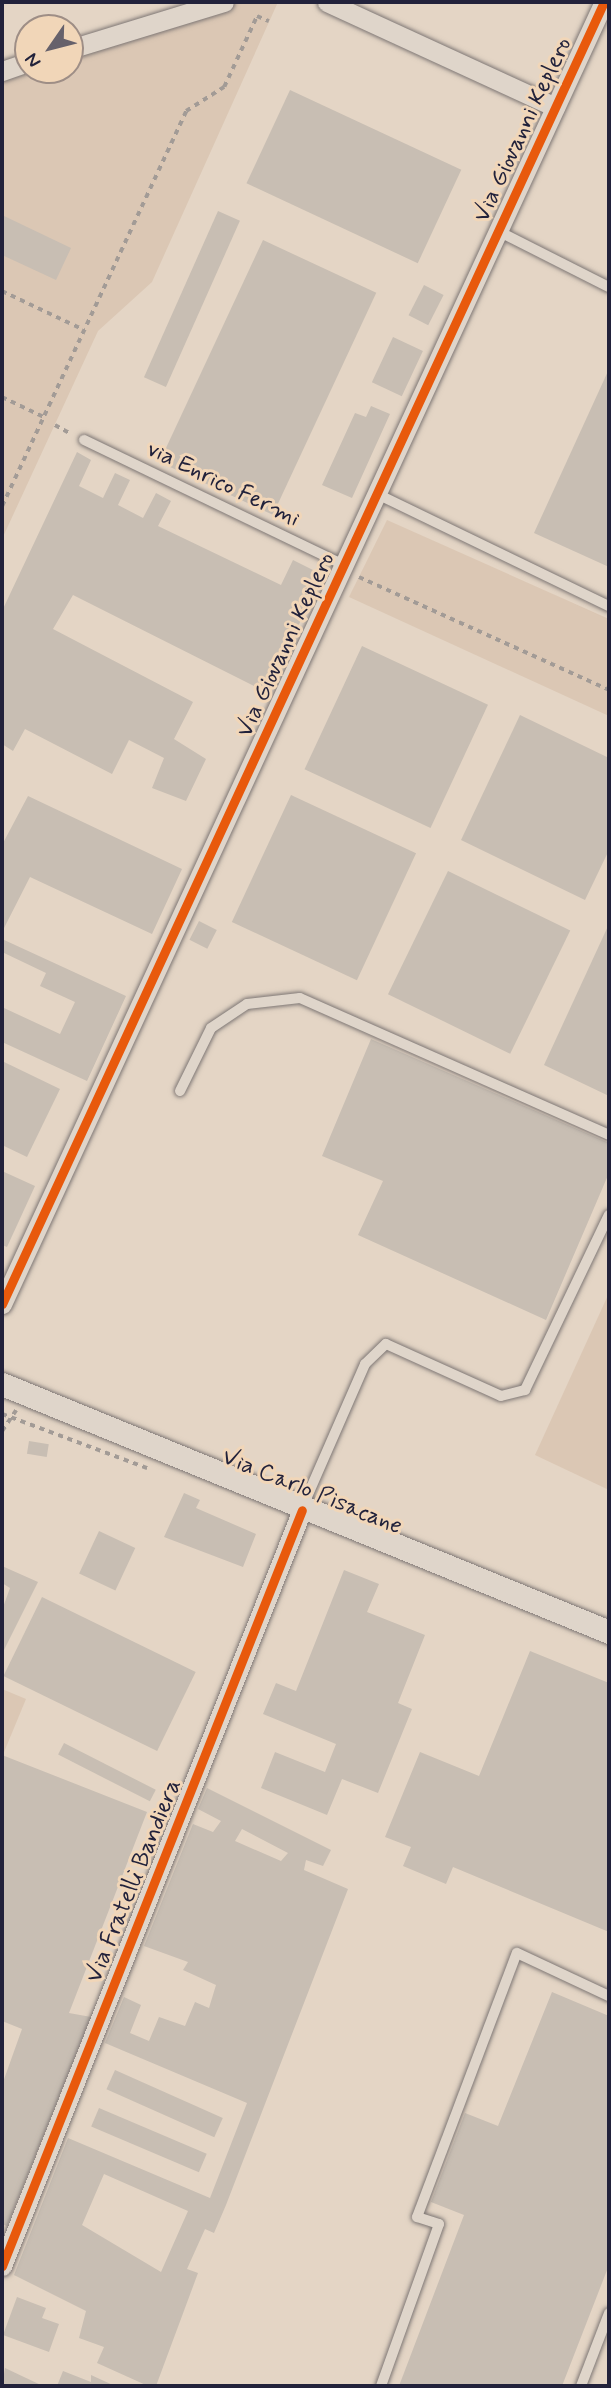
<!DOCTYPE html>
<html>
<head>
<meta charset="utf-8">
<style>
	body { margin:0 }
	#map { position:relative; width:611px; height:2388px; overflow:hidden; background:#e4d5c5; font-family:Mynerve,sans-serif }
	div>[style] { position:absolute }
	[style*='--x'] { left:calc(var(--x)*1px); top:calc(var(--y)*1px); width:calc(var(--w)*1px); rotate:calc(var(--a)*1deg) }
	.green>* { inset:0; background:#dbc7b4 }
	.building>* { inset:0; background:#c8beb3; transform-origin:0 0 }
	.path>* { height:3.5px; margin-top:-1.75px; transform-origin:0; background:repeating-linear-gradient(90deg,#a29b96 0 5px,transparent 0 10px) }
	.roads { filter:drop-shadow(0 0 2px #7e7775) drop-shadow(0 0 2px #7e7775) }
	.service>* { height:10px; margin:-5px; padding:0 5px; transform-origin:5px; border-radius:5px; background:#dfd5ca }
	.minor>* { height:19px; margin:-9.5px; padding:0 9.5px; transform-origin:9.5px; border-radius:9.5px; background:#dfd5ca }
	.tertiary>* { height:23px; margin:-11.5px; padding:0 11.5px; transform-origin:11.5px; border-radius:11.5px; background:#dfd5ca }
	.cycleway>* { height:9px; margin:-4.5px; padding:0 4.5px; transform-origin:4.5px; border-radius:4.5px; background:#e8590c }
	span { translate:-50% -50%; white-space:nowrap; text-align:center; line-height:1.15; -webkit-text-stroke:6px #f1d6b8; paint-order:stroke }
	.street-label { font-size:24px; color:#22223b }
	.frame { position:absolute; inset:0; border:4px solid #22223b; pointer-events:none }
	.north { position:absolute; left:14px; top:14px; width:70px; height:70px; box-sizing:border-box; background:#f1d6b8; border:2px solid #9e8e86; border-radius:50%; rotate:235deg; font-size:19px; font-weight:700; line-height:28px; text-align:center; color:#22223b }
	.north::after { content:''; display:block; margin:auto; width:24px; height:32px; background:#66616b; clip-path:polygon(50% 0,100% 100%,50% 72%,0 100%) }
</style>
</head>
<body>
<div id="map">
	<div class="green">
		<div style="clip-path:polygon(224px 2px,278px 2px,152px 282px,98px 331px,2px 539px,2px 71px,70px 70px,70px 49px)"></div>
		<div style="clip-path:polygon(387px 520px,609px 619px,609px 716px,349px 597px)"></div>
		<div style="clip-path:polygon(609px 1293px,609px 1490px,535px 1455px)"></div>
		<div style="clip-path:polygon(2px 1689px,26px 1699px,2px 1757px)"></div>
	</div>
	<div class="building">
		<div style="left:290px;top:90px;width:189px;height:103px;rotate:25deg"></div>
		<div style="left:218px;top:211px;width:24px;height:182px;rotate:24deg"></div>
		<div style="clip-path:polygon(2px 215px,71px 248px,56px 280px,2px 255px)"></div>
		<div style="left:263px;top:240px;width:125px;height:245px;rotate:25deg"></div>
		<div style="left:424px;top:285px;width:22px;height:34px;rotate:27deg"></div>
		<div style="left:393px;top:337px;width:33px;height:50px;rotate:25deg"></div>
		<div style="clip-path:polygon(609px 369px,609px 567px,534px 533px)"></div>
		<div style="clip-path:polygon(371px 406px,390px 414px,352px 498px,322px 485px,355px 413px,366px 417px)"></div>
		<div style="clip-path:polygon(77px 452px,91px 460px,79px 486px,103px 498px,115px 473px,130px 480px,118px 505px,143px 518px,156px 493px,171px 501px,158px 526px,281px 585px,293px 560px,323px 575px,266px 692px,73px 595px,53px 629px,193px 702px,174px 739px,206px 759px,186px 801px,152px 788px,164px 758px,129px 740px,112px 774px,25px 729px,13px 751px,2px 744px,2px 611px)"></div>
		<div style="left:362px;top:646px;width:139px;height:136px;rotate:25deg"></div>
		<div style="clip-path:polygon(520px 715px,609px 758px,609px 850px,585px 900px,461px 840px)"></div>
		<div style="left:291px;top:795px;width:138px;height:140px;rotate:25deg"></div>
		<div style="clip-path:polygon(28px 796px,182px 869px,152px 934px,30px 877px,2px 932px,2px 845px)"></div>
		<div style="left:448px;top:871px;width:136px;height:137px;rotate:26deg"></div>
		<div style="left:199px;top:921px;width:20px;height:21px;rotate:27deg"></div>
		<div style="clip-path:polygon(609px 924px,609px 1096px,544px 1065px)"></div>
		<div style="clip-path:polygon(2px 939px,126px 996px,87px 1081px,2px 1042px,4px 1008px,60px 1034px,75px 1002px,40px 986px,46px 973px,2px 952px)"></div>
		<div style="clip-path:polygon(371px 1039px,609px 1143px,609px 1173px,546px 1320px,358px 1235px,383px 1181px,322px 1156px)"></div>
		<div style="clip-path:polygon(2px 1061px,60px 1089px,27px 1157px,2px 1145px)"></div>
		<div style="clip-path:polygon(2px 1171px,35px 1186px,7px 1247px,2px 1245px)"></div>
		<div style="left:29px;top:1441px;width:20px;height:13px;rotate:9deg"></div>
		<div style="clip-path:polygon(184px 1493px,200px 1500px,196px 1508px,256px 1534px,243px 1567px,164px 1537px)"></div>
		<div style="left:99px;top:1531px;width:40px;height:47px;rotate:25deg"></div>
		<div style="clip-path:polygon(2px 1566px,38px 1582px,2px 1654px,2px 1610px,10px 1588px,2px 1583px)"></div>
		<div style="clip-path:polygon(344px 1570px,379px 1584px,367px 1612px,425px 1635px,398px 1703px,412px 1709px,378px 1793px,342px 1779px,327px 1815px,261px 1788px,275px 1752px,325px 1772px,336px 1744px,263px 1714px,276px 1683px,296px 1691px)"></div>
		<div style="left:42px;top:1597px;width:171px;height:88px;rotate:26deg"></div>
		<div style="clip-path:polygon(530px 1651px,609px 1683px,609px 1932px,453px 1867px,446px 1884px,403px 1866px,411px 1847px,385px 1837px,420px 1752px,479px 1776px)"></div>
		<div style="left:64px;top:1743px;width:103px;height:13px;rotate:27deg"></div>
		<div style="clip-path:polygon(2px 1755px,147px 1812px,69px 2013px,91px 2017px,7px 2226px,2px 2224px,2px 2085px,22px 2029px,2px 2021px)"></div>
		<div style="clip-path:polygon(evenodd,207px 1788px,331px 1850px,323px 1866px,306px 1860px,304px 1870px,348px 1889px,226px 2205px,214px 2233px,205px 2229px,187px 2269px,198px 2273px,156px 2386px,148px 2386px,97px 2363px,104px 2347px,79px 2338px,86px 2311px,14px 2275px,68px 2138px,210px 2198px,247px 2103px,105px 2043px,124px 1997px,141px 2005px,130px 2033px,149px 2041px,159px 2017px,185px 2026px,195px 2002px,209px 2008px,216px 1985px,183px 1970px,188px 1962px,144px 1946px,193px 1824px,213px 1832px,221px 1821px,198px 1809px,207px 1788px,242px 1829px,288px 1853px,281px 1861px,235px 1841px,242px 1829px,207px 1788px,104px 2174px,188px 2211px,161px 2272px,82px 2225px,104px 2174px)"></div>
		<div style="clip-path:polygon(552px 1992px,609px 2016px,609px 2265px,562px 2386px,399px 2386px,464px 2215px,431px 2202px,465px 2113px,498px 2126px)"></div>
		<div style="left:115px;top:2070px;width:118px;height:21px;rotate:24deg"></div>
		<div style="left:99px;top:2108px;width:117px;height:20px;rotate:23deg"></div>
		<div style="clip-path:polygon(17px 2297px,46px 2308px,42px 2318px,59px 2324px,49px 2352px,3px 2335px)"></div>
		<div style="clip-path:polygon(5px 2368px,43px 2386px,2px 2386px)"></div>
		<div style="clip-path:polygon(63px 2371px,91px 2382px,91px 2375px,115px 2386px,57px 2386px)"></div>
	</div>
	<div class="path">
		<div style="--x:2;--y:291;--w:91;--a:25.4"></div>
		<div style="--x:2;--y:397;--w:47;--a:25.5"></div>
		<div style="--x:55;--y:425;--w:18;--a:29"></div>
		<div style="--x:2;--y:506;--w:436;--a:-65"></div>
		<div style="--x:186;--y:111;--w:45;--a:-32.3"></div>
		<div style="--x:224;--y:87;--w:78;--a:-65.1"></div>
		<div style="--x:257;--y:16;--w:13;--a:23"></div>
		<div style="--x:359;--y:577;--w:274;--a:24.3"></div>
		<div style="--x:2;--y:1414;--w:155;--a:20.4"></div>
		<div style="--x:2;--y:1431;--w:25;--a:-56"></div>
	</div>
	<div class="roads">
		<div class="service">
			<div style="--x:498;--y:231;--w:124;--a:26.8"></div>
			<div style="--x:84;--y:440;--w:288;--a:25.7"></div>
			<div style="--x:377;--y:494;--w:258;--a:25.8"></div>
			<div style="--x:180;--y:1091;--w:70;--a:-63.8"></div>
			<div style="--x:211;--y:1028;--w:43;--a:-33.7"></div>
			<div style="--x:247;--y:1004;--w:53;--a:-6.5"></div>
			<div style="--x:300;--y:998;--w:338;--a:23.9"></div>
			<div style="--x:303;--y:1506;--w:155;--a:-66.4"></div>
			<div style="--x:365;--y:1364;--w:29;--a:-44"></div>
			<div style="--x:386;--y:1344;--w:126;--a:24.3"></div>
			<div style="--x:501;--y:1396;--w:25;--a:-14"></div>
			<div style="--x:525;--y:1390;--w:194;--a:-64.4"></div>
			<div style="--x:381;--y:2386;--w:172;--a:-70.3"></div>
			<div style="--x:439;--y:2224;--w:23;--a:-162"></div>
			<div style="--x:417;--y:2217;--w:282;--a:-69.3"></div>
			<div style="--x:517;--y:1953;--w:102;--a:25.1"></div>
			<div style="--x:581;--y:2386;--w:78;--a:-69"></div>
		</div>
		<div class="minor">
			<div style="--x:327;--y:2;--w:251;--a:24.7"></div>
			<div style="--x:70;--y:49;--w:161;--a:-17"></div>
			<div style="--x:2;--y:71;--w:28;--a:-19"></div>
			<div style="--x:2;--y:1304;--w:1434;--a:-65.19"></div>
			<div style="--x:2;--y:2266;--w:813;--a:-68.36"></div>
		</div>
		<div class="tertiary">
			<div style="--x:2;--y:1384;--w:656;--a:22.22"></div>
		</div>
	</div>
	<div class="cycleway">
		<div style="--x:2;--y:1304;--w:1434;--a:-65.19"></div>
		<div style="--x:2;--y:2266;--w:813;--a:-68.36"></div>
	</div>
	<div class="street-label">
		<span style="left:523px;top:130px;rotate:-65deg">Via Giovanni Keplero</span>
		<span style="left:223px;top:484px;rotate:26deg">via Enrico Fermi</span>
		<span style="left:286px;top:645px;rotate:-65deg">Via Giovanni Keplero</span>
		<span style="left:312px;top:1492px;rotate:22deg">Via Carlo Pisacane</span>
		<span style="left:134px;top:1881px;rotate:-68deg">Via Fratelli Bandiera</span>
	</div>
	<div class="frame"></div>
	<div class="north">N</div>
</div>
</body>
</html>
